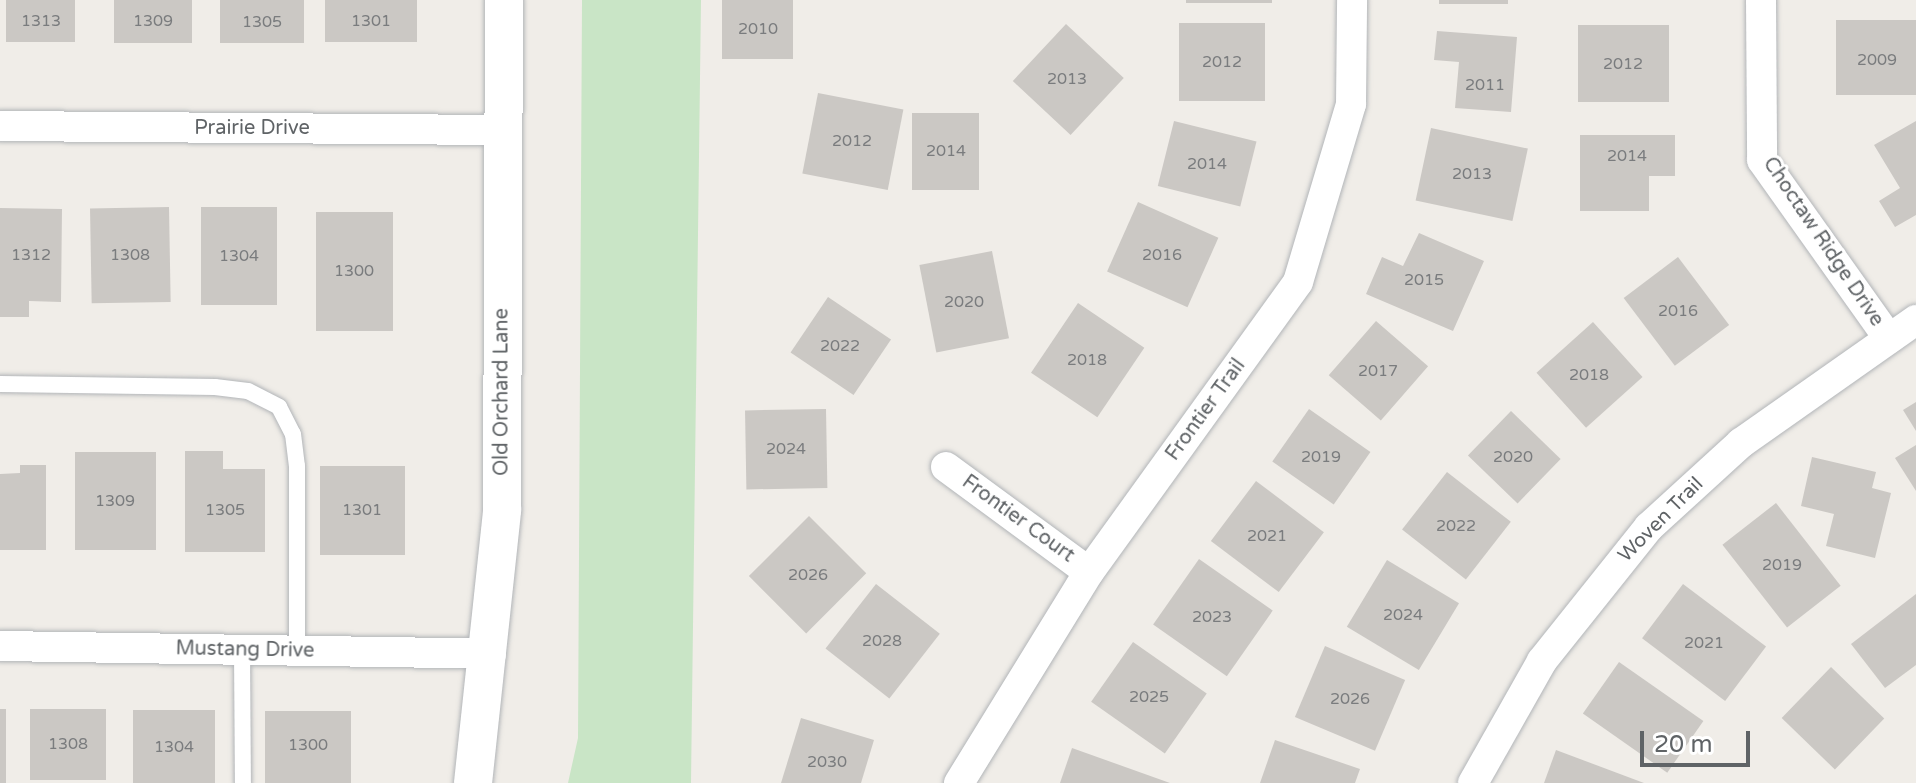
<!DOCTYPE html>
<html>
<head>
<meta charset="utf-8">
<style>
	body { margin:0 }
	#map { position:relative; width:1916px; height:783px; overflow:hidden; background:#f0ede8; font-family:"Varela Round",sans-serif }
	div>[style] { position:absolute }
	[style*='--x'] { left:calc(var(--x)*1px); top:calc(var(--y)*1px); width:calc(var(--w)*1px); rotate:calc(var(--a)*1deg) }
	.green>* { inset:0; background:#c9e5c6 }
	.building>* { inset:0; background:#cbc8c4; transform-origin:0 0 }
	.roads { filter:drop-shadow(0 0 2px #b2b5b8) drop-shadow(0 0 2px #b2b5b8) }
	.service>* { height:16px; margin:-8px; padding:0 8px; transform-origin:8px; border-radius:8px; background:#fff }
	.minor>* { height:30px; margin:-15px; padding:0 15px; transform-origin:15px; border-radius:15px; background:#fff }
	.tertiary>* { height:38px; margin:-19px; padding:0 19px; transform-origin:19px; border-radius:19px; background:#fff }
	span { translate:-50% -50%; white-space:nowrap; text-align:center; line-height:1.15; -webkit-text-stroke:6px #fff; paint-order:stroke }
	.number-label { font-size:16px; color:#7a7c7e }
	.number-label span { -webkit-text-stroke-width:0 }
	.street-label { font-size:20px; color:#5f6366 }
	.scale { position:absolute; left:1640px; top:731px; width:110px; height:36px; box-sizing:border-box; border:4px solid #5f6366; border-top:0; padding-left:10px; font-size:24px; line-height:28px; white-space:nowrap; color:#5f6366; -webkit-text-stroke:6px #fff; paint-order:stroke }
</style>
</head>
<body>
<div id="map">
	<div class="green">
		<div style="clip-path:polygon(582px 0,701px 0,691px 783px,568px 783px,578px 738px)"></div>
	</div>
	<div class="building">
		<div style="left:6px;top:0;width:69px;height:42px"></div>
		<div style="left:114px;top:0;width:78px;height:43px"></div>
		<div style="left:220px;top:0;width:84px;height:43px"></div>
		<div style="left:325px;top:0;width:92px;height:42px"></div>
		<div style="left:722px;top:0;width:71px;height:59px"></div>
		<div style="left:1186px;top:0;width:86px;height:3px"></div>
		<div style="left:1439px;top:0;width:69px;height:4px"></div>
		<div style="left:1916px;top:20px;width:75px;height:80px;rotate:90deg"></div>
		<div style="left:1179px;top:23px;width:86px;height:78px"></div>
		<div style="left:1066px;top:24px;width:79px;height:78px;rotate:43deg"></div>
		<div style="left:1578px;top:25px;width:91px;height:77px"></div>
		<div style="clip-path:polygon(1437px 31px,1517px 37px,1511px 112px,1455px 108px,1459px 62px,1434px 60px)"></div>
		<div style="left:818px;top:93px;width:87px;height:82px;rotate:11deg"></div>
		<div style="left:912px;top:113px;width:67px;height:77px"></div>
		<div style="left:1174px;top:121px;width:85px;height:67px;rotate:14deg"></div>
		<div style="clip-path:polygon(1916px 121px,1916px 215px,1895px 227px,1879px 201px,1900px 188px,1874px 145px)"></div>
		<div style="left:1431px;top:128px;width:99px;height:74px;rotate:12deg"></div>
		<div style="clip-path:polygon(1580px 135px,1675px 135px,1675px 176px,1649px 176px,1649px 211px,1580px 211px)"></div>
		<div style="left:1138px;top:202px;width:88px;height:76px;rotate:24deg"></div>
		<div style="left:169px;top:207px;width:95px;height:79px;rotate:89deg"></div>
		<div style="left:201px;top:207px;width:76px;height:98px"></div>
		<div style="clip-path:polygon(0 208px,62px 209px,61px 302px,29px 301px,29px 317px,0 317px)"></div>
		<div style="left:316px;top:212px;width:77px;height:119px"></div>
		<div style="clip-path:polygon(1419px 233px,1484px 261px,1453px 331px,1366px 294px,1382px 257px,1403px 266px)"></div>
		<div style="left:992px;top:251px;width:89px;height:74px;rotate:79deg"></div>
		<div style="left:1678px;top:257px;width:85px;height:68px;rotate:53deg"></div>
		<div style="left:828px;top:297px;width:76px;height:67px;rotate:34deg"></div>
		<div style="left:1078px;top:303px;width:80px;height:84px;rotate:34deg"></div>
		<div style="left:1376px;top:321px;width:69px;height:72px;rotate:41deg"></div>
		<div style="left:1593px;top:322px;width:74px;height:76px;rotate:48deg"></div>
		<div style="clip-path:polygon(1916px 402px,1916px 431px,1903px 410px)"></div>
		<div style="left:826px;top:409px;width:79px;height:81px;rotate:89deg"></div>
		<div style="left:1309px;top:409px;width:75px;height:64px;rotate:35deg"></div>
		<div style="left:1511px;top:411px;width:69px;height:62px;rotate:44deg"></div>
		<div style="clip-path:polygon(1916px 445px,1916px 491px,1895px 458px)"></div>
		<div style="clip-path:polygon(185px 451px,223px 451px,223px 469px,265px 469px,265px 552px,185px 552px)"></div>
		<div style="left:75px;top:452px;width:81px;height:98px"></div>
		<div style="clip-path:polygon(1812px 457px,1876px 472px,1872px 488px,1891px 493px,1875px 558px,1826px 546px,1834px 514px,1801px 506px)"></div>
		<div style="clip-path:polygon(20px 465px,46px 465px,46px 550px,0 550px,0 474px,20px 473px)"></div>
		<div style="left:320px;top:466px;width:85px;height:89px"></div>
		<div style="left:1447px;top:472px;width:81px;height:73px;rotate:38deg"></div>
		<div style="left:1256px;top:481px;width:85px;height:75px;rotate:37deg"></div>
		<div style="left:1776px;top:503px;width:105px;height:68px;rotate:52deg"></div>
		<div style="left:809px;top:516px;width:81px;height:85px;rotate:45deg"></div>
		<div style="left:1199px;top:559px;width:90px;height:80px;rotate:35deg"></div>
		<div style="left:1387px;top:560px;width:84px;height:78px;rotate:31deg"></div>
		<div style="left:876px;top:584px;width:81px;height:82px;rotate:38deg"></div>
		<div style="left:1683px;top:584px;width:104px;height:68px;rotate:37deg"></div>
		<div style="clip-path:polygon(1916px 594px,1916px 665px,1885px 688px,1851px 644px)"></div>
		<div style="left:1133px;top:642px;width:90px;height:73px;rotate:35deg"></div>
		<div style="left:1325px;top:646px;width:87px;height:77px;rotate:23deg"></div>
		<div style="left:1619px;top:662px;width:103px;height:63px;rotate:35deg"></div>
		<div style="left:1831px;top:667px;width:74px;height:71px;rotate:44deg"></div>
		<div style="left:0;top:709px;width:6px;height:74px"></div>
		<div style="left:30px;top:709px;width:76px;height:71px"></div>
		<div style="left:133px;top:710px;width:82px;height:73px"></div>
		<div style="left:265px;top:711px;width:86px;height:72px"></div>
		<div style="clip-path:polygon(801px 718px,874px 740px,861px 783px,781px 783px)"></div>
		<div style="clip-path:polygon(1275px 740px,1360px 769px,1355px 783px,1260px 783px)"></div>
		<div style="clip-path:polygon(1072px 748px,1170px 783px,1060px 783px)"></div>
		<div style="clip-path:polygon(1556px 750px,1644px 783px,1544px 783px)"></div>
	</div>
	<div class="roads">
		<div class="service">
			<div style="--x:0;--y:384;--w:215;--a:0.8"></div>
			<div style="--x:215;--y:387;--w:33;--a:7"></div>
			<div style="--x:248;--y:391;--w:35;--a:27"></div>
			<div style="--x:279;--y:407;--w:30;--a:63"></div>
			<div style="--x:293;--y:434;--w:32;--a:83"></div>
			<div style="--x:297;--y:466;--w:184;--a:90"></div>
			<div style="--x:242;--y:650;--w:133;--a:89.6"></div>
		</div>
		<div class="minor">
			<div style="--x:1761;--y:0;--w:160;--a:89.6"></div>
			<div style="--x:1762;--y:160;--w:219;--a:54.6"></div>
			<div style="--x:0;--y:126;--w:503;--a:0.46"></div>
			<div style="--x:946;--y:467;--w:177;--a:36.3"></div>
			<div style="--x:0;--y:646;--w:491;--a:0.9"></div>
			<div style="--x:959;--y:783;--w:248;--a:-58.4"></div>
			<div style="--x:1089;--y:572;--w:357;--a:-54.2"></div>
			<div style="--x:1298;--y:282;--w:186;--a:-73.4"></div>
			<div style="--x:1351;--y:104;--w:104;--a:-89.4"></div>
			<div style="--x:1473;--y:783;--w:140;--a:-60.5"></div>
			<div style="--x:1542;--y:661;--w:171;--a:-51.4"></div>
			<div style="--x:1649;--y:527;--w:125;--a:-42.4"></div>
			<div style="--x:1741;--y:443;--w:214;--a:-35.1"></div>
		</div>
		<div class="tertiary">
			<div style="--x:473;--y:783;--w:275;--a:-83.9"></div>
			<div style="--x:502;--y:510;--w:510;--a:-89.78"></div>
		</div>
	</div>
	<div class="number-label">
		<span style="left:41px;top:21px">1313</span>
		<span style="left:153px;top:21px">1309</span>
		<span style="left:371px;top:21px">1301</span>
		<span style="left:262px;top:22px">1305</span>
		<span style="left:758px;top:29px">2010</span>
		<span style="left:1877px;top:60px">2009</span>
		<span style="left:1222px;top:62px">2012</span>
		<span style="left:1623px;top:64px">2012</span>
		<span style="left:1067px;top:79px">2013</span>
		<span style="left:1485px;top:85px">2011</span>
		<span style="left:852px;top:141px">2012</span>
		<span style="left:946px;top:151px">2014</span>
		<span style="left:1627px;top:156px">2014</span>
		<span style="left:1207px;top:164px">2014</span>
		<span style="left:1472px;top:174px">2013</span>
		<span style="left:31px;top:255px">1312</span>
		<span style="left:130px;top:255px">1308</span>
		<span style="left:1162px;top:255px">2016</span>
		<span style="left:239px;top:256px">1304</span>
		<span style="left:354px;top:271px">1300</span>
		<span style="left:1424px;top:280px">2015</span>
		<span style="left:964px;top:302px">2020</span>
		<span style="left:1678px;top:311px">2016</span>
		<span style="left:840px;top:346px">2022</span>
		<span style="left:1087px;top:360px">2018</span>
		<span style="left:1378px;top:371px">2017</span>
		<span style="left:1589px;top:375px">2018</span>
		<span style="left:786px;top:449px">2024</span>
		<span style="left:1321px;top:457px">2019</span>
		<span style="left:1513px;top:457px">2020</span>
		<span style="left:115px;top:501px">1309</span>
		<span style="left:225px;top:510px">1305</span>
		<span style="left:362px;top:510px">1301</span>
		<span style="left:1456px;top:526px">2022</span>
		<span style="left:1267px;top:536px">2021</span>
		<span style="left:1782px;top:565px">2019</span>
		<span style="left:808px;top:575px">2026</span>
		<span style="left:1403px;top:615px">2024</span>
		<span style="left:1212px;top:617px">2023</span>
		<span style="left:882px;top:641px">2028</span>
		<span style="left:1704px;top:643px">2021</span>
		<span style="left:1149px;top:697px">2025</span>
		<span style="left:1350px;top:699px">2026</span>
		<span style="left:68px;top:744px">1308</span>
		<span style="left:308px;top:745px">1300</span>
		<span style="left:174px;top:747px">1304</span>
		<span style="left:827px;top:762px">2030</span>
	</div>
	<div class="street-label">
		<span style="left:252px;top:128px">Prairie Drive</span>
		<span style="left:1823px;top:242px;rotate:56deg">Choctaw Ridge Drive</span>
		<span style="left:502px;top:392px;rotate:-90deg">Old Orchard Lane</span>
		<span style="left:1206px;top:410px;rotate:-54deg">Frontier Trail</span>
		<span style="left:1018px;top:519px;rotate:36deg">Frontier Court</span>
		<span style="left:1661px;top:520px;rotate:-45deg">Woven Trail</span>
		<span style="left:245px;top:650px;rotate:1deg">Mustang Drive</span>
	</div>
	<div class="scale">20 m</div>
</div>
</body>
</html>
